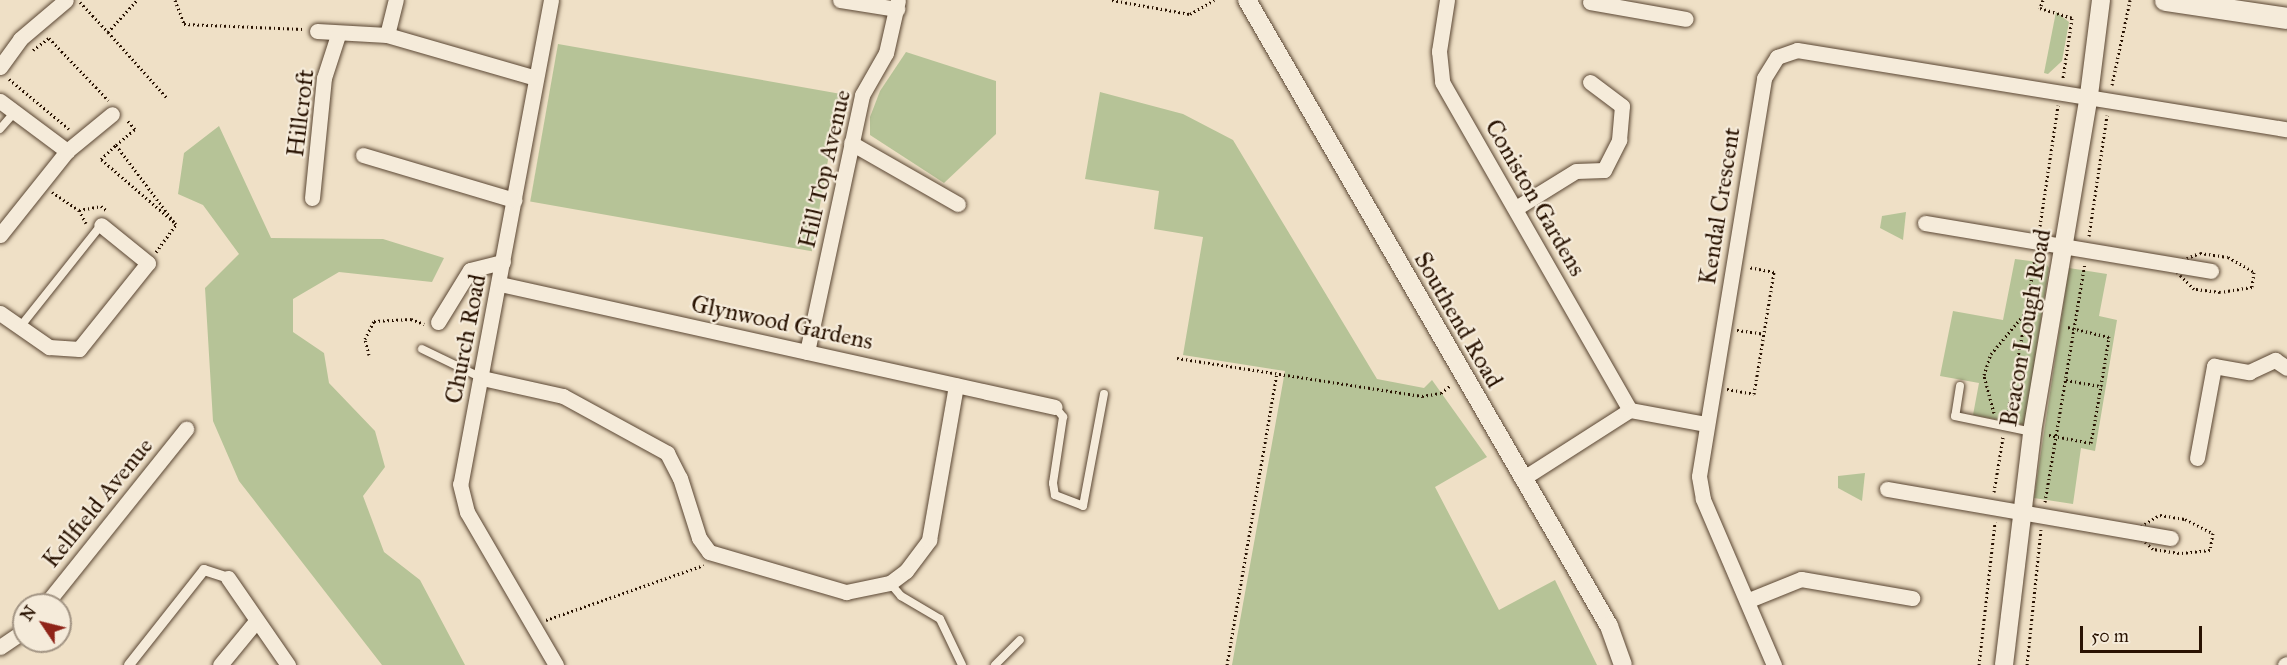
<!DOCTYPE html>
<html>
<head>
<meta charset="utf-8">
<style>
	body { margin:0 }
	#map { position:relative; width:2287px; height:665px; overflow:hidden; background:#efe0c6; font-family:"IM FELL Great Primer",serif }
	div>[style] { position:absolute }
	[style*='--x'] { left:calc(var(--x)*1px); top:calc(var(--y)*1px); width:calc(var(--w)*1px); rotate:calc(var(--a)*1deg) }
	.green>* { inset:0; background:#b6c397; transform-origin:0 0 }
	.path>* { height:3px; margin-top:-1.5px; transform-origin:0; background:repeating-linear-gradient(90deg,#291302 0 1.5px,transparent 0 4.5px) }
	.roads { filter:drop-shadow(0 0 2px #5a4633) drop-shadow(0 0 2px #5a4633) }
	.service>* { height:8px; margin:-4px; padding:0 4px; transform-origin:4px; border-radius:4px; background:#f5ebda }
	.pedestrian>* { height:10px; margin:-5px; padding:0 5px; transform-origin:5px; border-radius:5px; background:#f5ebda }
	.minor>* { height:15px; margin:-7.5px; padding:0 7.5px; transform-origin:7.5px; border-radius:7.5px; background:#f5ebda }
	.tertiary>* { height:18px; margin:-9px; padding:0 9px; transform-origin:9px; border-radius:9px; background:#f5ebda }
	.secondary>* { height:21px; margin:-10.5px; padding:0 10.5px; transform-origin:10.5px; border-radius:10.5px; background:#f5ebda }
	span { translate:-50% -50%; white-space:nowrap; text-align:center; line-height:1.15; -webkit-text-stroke:4.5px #f5ebda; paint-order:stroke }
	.street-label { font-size:24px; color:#291302 }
	.north { position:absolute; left:12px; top:593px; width:60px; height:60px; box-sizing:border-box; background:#f5ebda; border:2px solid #a39584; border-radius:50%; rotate:305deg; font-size:16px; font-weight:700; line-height:24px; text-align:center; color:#291302 }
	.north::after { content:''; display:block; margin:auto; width:21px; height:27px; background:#8f2418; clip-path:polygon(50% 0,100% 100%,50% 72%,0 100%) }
	.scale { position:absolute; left:2080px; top:626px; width:122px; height:27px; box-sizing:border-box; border:3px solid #291302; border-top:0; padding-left:8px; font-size:18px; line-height:21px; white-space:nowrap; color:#291302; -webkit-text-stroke:4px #f5ebda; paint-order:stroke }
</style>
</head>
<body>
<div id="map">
	<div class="green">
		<div style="clip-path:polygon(2056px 12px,2069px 22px,2062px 61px,2048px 74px,2044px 73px)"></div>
		<div style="left:558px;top:44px;width:286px;height:160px;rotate:10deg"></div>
		<div style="clip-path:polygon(906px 52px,996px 81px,996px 134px,944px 183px,870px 135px,870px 117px,880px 91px)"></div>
		<div style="clip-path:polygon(1100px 92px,1183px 114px,1233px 140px,1377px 379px,1424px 388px,1432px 380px,1487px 457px,1435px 487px,1499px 610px,1555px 580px,1597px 665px,1232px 665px,1285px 371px,1183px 355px,1203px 237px,1154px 229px,1159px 191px,1085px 179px)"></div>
		<div style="clip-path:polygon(219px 126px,271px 238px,383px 239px,444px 258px,432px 282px,339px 272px,293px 299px,293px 332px,324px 353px,329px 383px,375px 431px,385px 467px,363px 496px,384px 552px,420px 580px,465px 665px,382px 665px,239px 481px,213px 421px,205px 288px,239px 254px,203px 205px,178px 194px,184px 153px)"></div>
		<div style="clip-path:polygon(1906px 212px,1903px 240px,1880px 228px,1882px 216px)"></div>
		<div style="clip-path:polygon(2015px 259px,2046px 263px,2049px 268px,2025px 425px,1973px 415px,1979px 383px,1940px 376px,1953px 311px,2003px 320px)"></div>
		<div style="clip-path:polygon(2069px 268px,2107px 274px,2099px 316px,2117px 320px,2095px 451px,2081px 448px,2073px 504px,2034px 498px)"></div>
		<div style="clip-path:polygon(1865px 473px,1862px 501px,1838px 488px,1838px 476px)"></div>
	</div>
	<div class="path">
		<div style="--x:175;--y:0;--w:26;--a:69"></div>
		<div style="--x:184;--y:24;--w:119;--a:2.4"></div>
		<div style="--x:1112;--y:0;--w:79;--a:10.2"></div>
		<div style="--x:1190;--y:14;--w:28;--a:-30"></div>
		<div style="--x:2043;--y:0;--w:9;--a:111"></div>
		<div style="--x:2040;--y:8;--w:34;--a:17"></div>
		<div style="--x:2072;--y:18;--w:61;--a:98.5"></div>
		<div style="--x:80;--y:2;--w:41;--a:47"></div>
		<div style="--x:108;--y:32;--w:43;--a:-47.8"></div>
		<div style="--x:108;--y:32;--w:89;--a:48.2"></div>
		<div style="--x:33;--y:50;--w:20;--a:-37"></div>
		<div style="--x:49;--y:38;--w:86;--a:46.4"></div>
		<div style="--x:9;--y:79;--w:78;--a:39.8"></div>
		<div style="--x:2112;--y:85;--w:87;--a:-78"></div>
		<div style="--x:116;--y:145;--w:96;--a:53"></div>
		<div style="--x:174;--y:222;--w:96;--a:-139.2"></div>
		<div style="--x:101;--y:159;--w:21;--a:-43"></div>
		<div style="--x:116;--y:145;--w:25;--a:-40"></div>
		<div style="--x:135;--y:129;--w:13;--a:-132"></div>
		<div style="--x:52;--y:192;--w:32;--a:34"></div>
		<div style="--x:79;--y:210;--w:15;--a:62"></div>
		<div style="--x:79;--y:210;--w:22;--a:-10"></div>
		<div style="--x:101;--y:206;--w:6;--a:39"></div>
		<div style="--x:2040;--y:226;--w:122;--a:-81.5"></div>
		<div style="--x:2089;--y:236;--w:122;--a:-81.5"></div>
		<div style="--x:156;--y:252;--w:34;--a:-54"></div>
		<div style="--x:176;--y:224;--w:3;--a:-135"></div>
		<div style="--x:2200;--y:253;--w:28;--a:8"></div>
		<div style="--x:2228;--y:257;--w:30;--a:30"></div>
		<div style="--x:2254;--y:272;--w:15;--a:98"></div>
		<div style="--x:2252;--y:287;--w:32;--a:171"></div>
		<div style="--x:2220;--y:292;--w:26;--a:-173"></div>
		<div style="--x:2194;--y:289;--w:34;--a:-135"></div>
		<div style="--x:2170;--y:265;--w:32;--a:-22"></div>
		<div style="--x:1737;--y:330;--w:27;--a:8"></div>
		<div style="--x:369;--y:355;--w:16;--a:-104"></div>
		<div style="--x:365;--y:339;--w:20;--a:-63"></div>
		<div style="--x:374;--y:321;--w:37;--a:-3"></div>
		<div style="--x:411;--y:319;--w:14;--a:21"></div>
		<div style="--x:1177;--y:358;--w:248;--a:8.8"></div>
		<div style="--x:1422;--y:396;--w:19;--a:-9"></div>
		<div style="--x:1441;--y:393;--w:13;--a:-39"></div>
		<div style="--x:2066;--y:380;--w:36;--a:10"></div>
		<div style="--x:1727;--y:389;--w:27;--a:10"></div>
		<div style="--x:1754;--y:394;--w:124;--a:-80.7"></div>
		<div style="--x:1774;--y:272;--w:25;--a:-169"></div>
		<div style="--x:1994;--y:413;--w:39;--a:-105"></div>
		<div style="--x:1984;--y:375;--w:22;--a:-72"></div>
		<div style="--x:1991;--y:354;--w:55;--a:-50.2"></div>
		<div style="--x:2026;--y:312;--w:56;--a:-80.7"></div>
		<div style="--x:2007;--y:416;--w:104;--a:-79.4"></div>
		<div style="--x:2049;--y:435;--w:43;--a:10.8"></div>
		<div style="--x:2091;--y:443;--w:58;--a:-80"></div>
		<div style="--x:2101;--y:386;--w:50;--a:-80.7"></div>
		<div style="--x:2109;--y:337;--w:43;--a:-166.6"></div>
		<div style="--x:1994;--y:492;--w:56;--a:-80.7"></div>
		<div style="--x:2045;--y:502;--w:242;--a:-80.5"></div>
		<div style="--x:2160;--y:515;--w:25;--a:9"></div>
		<div style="--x:2185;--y:519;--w:31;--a:27"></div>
		<div style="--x:2213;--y:533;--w:17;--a:100"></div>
		<div style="--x:2210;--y:550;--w:31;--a:174"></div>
		<div style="--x:2179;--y:553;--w:26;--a:-171"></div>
		<div style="--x:2153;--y:549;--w:27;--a:-138"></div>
		<div style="--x:2133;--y:531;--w:31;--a:-31"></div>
		<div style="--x:546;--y:620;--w:167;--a:-19.2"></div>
		<div style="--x:1227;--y:665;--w:296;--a:-80.3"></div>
		<div style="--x:1979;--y:665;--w:144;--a:-83.6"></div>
		<div style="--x:2027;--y:665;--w:136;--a:-84.1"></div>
	</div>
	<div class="roads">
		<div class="service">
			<div style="--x:0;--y:129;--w:23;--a:-49"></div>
			<div style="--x:20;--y:327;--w:130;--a:-51.5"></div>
			<div style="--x:422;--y:349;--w:64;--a:25.8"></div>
			<div style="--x:1960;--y:386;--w:30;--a:99"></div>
			<div style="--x:1955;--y:416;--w:79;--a:11.7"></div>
			<div style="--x:1055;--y:407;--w:13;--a:51"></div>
			<div style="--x:1063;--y:417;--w:67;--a:98.6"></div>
			<div style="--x:1053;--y:483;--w:12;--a:81"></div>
			<div style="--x:1055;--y:495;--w:30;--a:21"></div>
			<div style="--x:1083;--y:506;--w:114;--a:-79.4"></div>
			<div style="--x:890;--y:583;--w:17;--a:50"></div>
			<div style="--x:901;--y:596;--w:45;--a:30.5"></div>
			<div style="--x:940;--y:619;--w:51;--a:64.4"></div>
			<div style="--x:995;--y:665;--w:35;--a:-45"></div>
		</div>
		<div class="pedestrian">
			<div style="--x:129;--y:665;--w:121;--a:-51.7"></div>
			<div style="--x:204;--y:570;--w:25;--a:18"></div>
		</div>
		<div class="minor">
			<div style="--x:551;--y:0;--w:492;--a:100.6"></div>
			<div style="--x:460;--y:484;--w:29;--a:76"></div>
			<div style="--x:467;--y:512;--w:177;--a:59.8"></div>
			<div style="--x:840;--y:0;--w:58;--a:9"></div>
			<div style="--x:1447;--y:0;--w:52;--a:98.9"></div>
			<div style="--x:1439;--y:51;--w:31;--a:84"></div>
			<div style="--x:1442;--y:82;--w:378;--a:60.2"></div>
			<div style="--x:1590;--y:2;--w:97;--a:10"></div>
			<div style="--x:317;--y:31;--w:70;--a:3.3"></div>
			<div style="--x:387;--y:35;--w:155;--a:16.1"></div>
			<div style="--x:387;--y:35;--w:36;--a:-76"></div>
			<div style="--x:0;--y:67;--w:34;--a:-54"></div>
			<div style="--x:20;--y:39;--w:60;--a:-40.3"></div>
			<div style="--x:0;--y:101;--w:84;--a:36.7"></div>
			<div style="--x:851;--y:143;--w:123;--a:29.7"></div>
			<div style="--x:363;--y:155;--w:158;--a:16.6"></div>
			<div style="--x:312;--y:198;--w:121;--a:-84.3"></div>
			<div style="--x:324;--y:78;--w:45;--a:-72"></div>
			<div style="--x:1516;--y:208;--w:70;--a:-31.7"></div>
			<div style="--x:1576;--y:171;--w:28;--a:-2"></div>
			<div style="--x:1604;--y:170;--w:34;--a:-63"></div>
			<div style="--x:1619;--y:140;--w:34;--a:-85"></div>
			<div style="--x:1622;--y:106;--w:40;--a:-143"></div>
			<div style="--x:1925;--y:223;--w:290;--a:9.5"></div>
			<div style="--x:0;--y:235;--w:107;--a:-51.4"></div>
			<div style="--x:67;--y:151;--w:58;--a:-39.4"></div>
			<div style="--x:500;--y:284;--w:568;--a:12.5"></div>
			<div style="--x:0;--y:313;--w:60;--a:34.8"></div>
			<div style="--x:49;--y:347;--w:30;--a:4"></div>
			<div style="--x:79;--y:349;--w:110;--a:-51.3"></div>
			<div style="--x:148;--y:263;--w:60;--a:-141"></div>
			<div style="--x:438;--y:322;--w:61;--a:-58.4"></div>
			<div style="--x:470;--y:270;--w:34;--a:-14"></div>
			<div style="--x:807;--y:352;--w:263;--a:-77.9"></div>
			<div style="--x:862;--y:95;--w:48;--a:-60.3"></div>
			<div style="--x:886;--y:53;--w:54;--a:-77.2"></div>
			<div style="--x:482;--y:378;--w:83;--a:12.5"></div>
			<div style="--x:563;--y:396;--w:119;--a:28.7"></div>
			<div style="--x:667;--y:453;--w:28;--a:63"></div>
			<div style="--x:680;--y:478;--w:63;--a:72.4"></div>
			<div style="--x:699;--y:538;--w:17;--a:54"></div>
			<div style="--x:709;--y:552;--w:143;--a:16.3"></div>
			<div style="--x:846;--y:592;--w:45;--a:-11.6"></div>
			<div style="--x:890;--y:583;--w:20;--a:-37"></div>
			<div style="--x:906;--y:571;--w:39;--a:-53"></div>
			<div style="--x:929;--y:540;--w:157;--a:-80.1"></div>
			<div style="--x:2197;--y:458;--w:94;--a:-79.5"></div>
			<div style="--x:2214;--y:366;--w:36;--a:10"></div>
			<div style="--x:2249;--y:372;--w:29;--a:-25"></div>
			<div style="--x:2275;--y:360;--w:14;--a:34"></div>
			<div style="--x:1522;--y:479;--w:128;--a:-32.6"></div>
			<div style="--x:1630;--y:410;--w:77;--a:10.4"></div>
			<div style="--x:1887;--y:489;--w:288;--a:9.8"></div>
			<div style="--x:228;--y:578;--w:106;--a:55.4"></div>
			<div style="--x:1749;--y:600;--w:56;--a:-22"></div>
			<div style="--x:1801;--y:579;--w:113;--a:9.7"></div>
			<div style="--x:45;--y:605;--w:226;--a:-51.3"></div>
			<div style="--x:0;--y:647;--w:29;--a:-34"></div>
			<div style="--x:220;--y:665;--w:57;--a:-50.7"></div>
			<div style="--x:1774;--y:665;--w:181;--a:-113.2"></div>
			<div style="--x:1703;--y:499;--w:23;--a:-100"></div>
			<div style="--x:1699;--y:476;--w:403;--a:-80.7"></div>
			<div style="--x:1764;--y:78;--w:25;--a:-58"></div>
			<div style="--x:1777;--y:57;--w:21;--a:-19"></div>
			<div style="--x:1797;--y:50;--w:496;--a:9.2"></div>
			<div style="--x:2285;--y:665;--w:2;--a:-27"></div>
		</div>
		<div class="tertiary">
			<div style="--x:1247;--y:0;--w:723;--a:59.96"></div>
			<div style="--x:1609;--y:626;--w:41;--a:70.3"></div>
			<div style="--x:2004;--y:665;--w:235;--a:-83.1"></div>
			<div style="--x:2032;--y:432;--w:342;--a:-80.4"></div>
			<div style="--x:2089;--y:95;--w:96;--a:-82.8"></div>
		</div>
		<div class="secondary">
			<div style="--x:2165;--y:0;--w:123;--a:8.4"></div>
		</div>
	</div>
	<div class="street-label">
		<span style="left:301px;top:113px;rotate:-83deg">Hillcroft</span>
		<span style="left:825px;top:169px;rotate:-77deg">Hill Top Avenue</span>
		<span style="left:1535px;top:198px;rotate:60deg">Coniston Gardens</span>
		<span style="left:1720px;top:206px;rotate:-81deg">Kendal Crescent</span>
		<span style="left:1458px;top:320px;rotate:60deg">Southend Road</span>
		<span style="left:782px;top:323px;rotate:12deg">Glynwood Gardens</span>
		<span style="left:2026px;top:328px;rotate:-80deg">Beacon Lough Road</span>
		<span style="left:466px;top:339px;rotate:-79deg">Church Road</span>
		<span style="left:98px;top:503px;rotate:-51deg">Kellfield Avenue</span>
	</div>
	<div class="north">N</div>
	<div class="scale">50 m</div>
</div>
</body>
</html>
